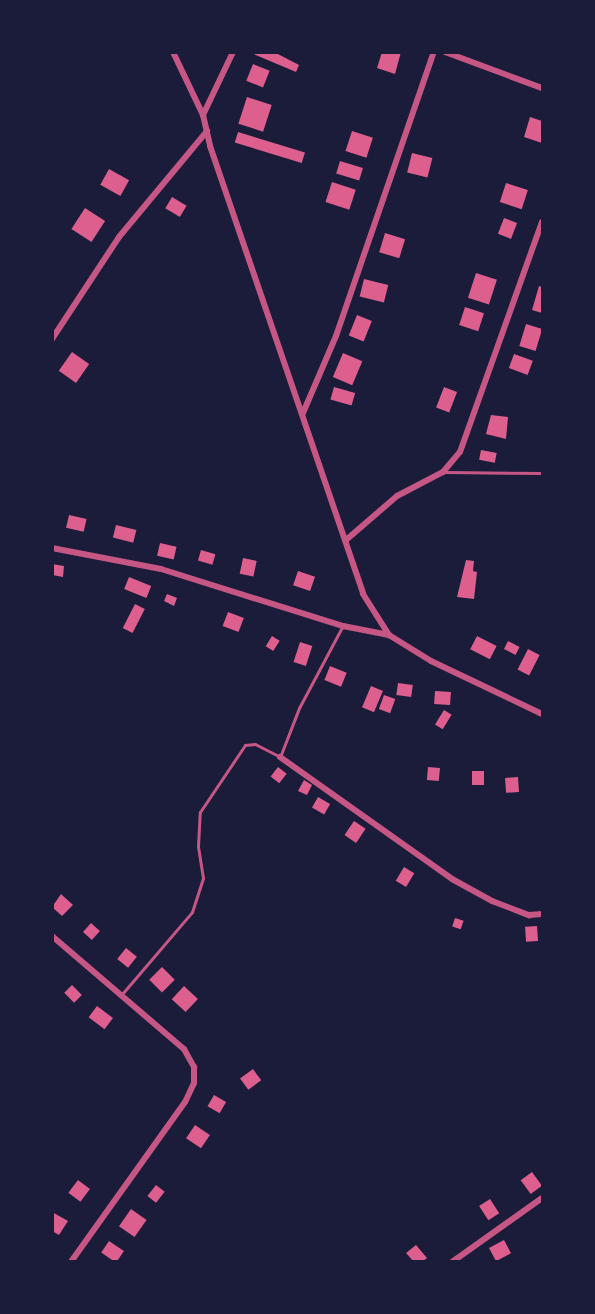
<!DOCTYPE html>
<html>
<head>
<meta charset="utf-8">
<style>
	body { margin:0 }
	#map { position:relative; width:595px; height:1314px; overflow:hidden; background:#1b1b3a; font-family:"IBM Plex Sans",sans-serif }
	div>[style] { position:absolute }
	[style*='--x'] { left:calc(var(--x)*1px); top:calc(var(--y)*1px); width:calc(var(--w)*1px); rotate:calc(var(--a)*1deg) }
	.building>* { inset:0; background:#dd5f8e; transform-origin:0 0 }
	.service>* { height:3px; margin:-1.5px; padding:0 1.5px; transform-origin:1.5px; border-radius:1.5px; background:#c65784 }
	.minor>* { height:6px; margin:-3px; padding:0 3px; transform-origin:3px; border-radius:3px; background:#c65784 }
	span { translate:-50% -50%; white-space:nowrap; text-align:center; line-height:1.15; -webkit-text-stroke:4.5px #1b1b3a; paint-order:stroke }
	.frame { position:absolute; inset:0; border:54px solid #1b1b3a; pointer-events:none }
</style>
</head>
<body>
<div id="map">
	<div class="building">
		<div style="clip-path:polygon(249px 52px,274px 52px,299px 65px,296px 72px)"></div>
		<div style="clip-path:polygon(382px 52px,401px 52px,395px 74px,377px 68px)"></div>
		<div style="left:253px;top:64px;width:18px;height:18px;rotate:22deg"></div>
		<div style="left:247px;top:97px;width:26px;height:28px;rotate:18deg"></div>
		<div style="clip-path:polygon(530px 117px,542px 121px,542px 143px,524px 137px)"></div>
		<div style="left:352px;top:131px;width:22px;height:21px;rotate:18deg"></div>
		<div style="left:238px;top:132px;width:70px;height:11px;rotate:17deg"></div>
		<div style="left:412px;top:153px;width:21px;height:20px;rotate:14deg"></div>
		<div style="left:340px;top:161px;width:24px;height:13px;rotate:17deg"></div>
		<div style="left:109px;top:169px;width:23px;height:18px;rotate:29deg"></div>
		<div style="left:332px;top:182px;width:25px;height:21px;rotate:18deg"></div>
		<div style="left:506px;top:183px;width:23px;height:20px;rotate:18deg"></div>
		<div style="left:172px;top:197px;width:17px;height:13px;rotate:31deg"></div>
		<div style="left:85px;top:208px;width:24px;height:25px;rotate:33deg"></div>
		<div style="left:504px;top:218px;width:14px;height:17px;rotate:21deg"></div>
		<div style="left:385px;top:233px;width:21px;height:20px;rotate:17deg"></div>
		<div style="left:476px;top:273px;width:22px;height:26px;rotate:18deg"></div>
		<div style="left:364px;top:279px;width:25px;height:18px;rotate:14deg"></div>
		<div style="clip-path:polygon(539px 286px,542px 287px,542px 313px,532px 310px)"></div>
		<div style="left:465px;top:307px;width:20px;height:19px;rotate:18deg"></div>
		<div style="left:357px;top:315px;width:16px;height:22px;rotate:22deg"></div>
		<div style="left:526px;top:324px;width:17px;height:23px;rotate:17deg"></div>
		<div style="left:72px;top:352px;width:21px;height:23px;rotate:35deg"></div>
		<div style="left:343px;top:353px;width:21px;height:26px;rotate:23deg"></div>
		<div style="left:514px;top:354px;width:20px;height:15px;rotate:20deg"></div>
		<div style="left:334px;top:387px;width:22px;height:13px;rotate:16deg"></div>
		<div style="left:444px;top:387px;width:14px;height:22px;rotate:21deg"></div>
		<div style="clip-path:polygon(491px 415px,508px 417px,506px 439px,486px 434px)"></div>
		<div style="left:481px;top:450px;width:16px;height:10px;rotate:11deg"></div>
		<div style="left:69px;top:515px;width:18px;height:13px;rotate:13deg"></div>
		<div style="left:116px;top:525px;width:21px;height:13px;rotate:14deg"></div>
		<div style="left:160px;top:543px;width:17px;height:13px;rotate:13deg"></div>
		<div style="left:201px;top:550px;width:15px;height:11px;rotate:16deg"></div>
		<div style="left:243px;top:558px;width:14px;height:16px;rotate:12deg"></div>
		<div style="clip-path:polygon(466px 560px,474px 561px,473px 571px,477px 572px,474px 599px,457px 597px)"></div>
		<div style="clip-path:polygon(52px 564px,64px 566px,63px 577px,52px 575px)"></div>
		<div style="left:298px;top:571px;width:18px;height:15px;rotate:19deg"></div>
		<div style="left:129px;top:577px;width:24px;height:13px;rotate:22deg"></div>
		<div style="clip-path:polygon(167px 594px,177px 598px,174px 606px,164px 601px)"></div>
		<div style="left:135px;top:604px;width:11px;height:27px;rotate:27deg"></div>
		<div style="left:228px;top:612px;width:17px;height:15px;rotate:21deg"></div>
		<div style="left:272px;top:636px;width:9px;height:12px;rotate:32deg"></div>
		<div style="left:477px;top:636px;width:22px;height:15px;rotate:27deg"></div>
		<div style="left:508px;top:641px;width:13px;height:9px;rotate:27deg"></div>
		<div style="left:300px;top:642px;width:13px;height:21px;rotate:18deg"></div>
		<div style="left:528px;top:649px;width:13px;height:23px;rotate:27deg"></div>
		<div style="left:330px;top:666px;width:18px;height:15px;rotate:22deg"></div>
		<div style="left:398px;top:683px;width:15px;height:12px;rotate:8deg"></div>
		<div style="left:371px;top:686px;width:13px;height:23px;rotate:23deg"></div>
		<div style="left:435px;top:691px;width:16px;height:13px;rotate:4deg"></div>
		<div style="left:384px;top:695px;width:12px;height:15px;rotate:20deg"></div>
		<div style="left:444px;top:710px;width:9px;height:17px;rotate:32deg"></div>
		<div style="left:278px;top:767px;width:11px;height:12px;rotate:38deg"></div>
		<div style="left:428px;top:767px;width:12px;height:13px;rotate:5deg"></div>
		<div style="left:484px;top:771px;width:14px;height:12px;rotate:90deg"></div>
		<div style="left:518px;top:777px;width:15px;height:13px;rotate:86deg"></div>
		<div style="clip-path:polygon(304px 780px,312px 785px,307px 795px,298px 791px)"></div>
		<div style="left:318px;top:797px;width:14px;height:12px;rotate:30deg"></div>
		<div style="left:354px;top:821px;width:14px;height:17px;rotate:34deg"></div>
		<div style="left:404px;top:867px;width:12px;height:16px;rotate:31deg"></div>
		<div style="clip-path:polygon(61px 894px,73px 905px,62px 916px,52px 907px)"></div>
		<div style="left:455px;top:918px;width:9px;height:9px;rotate:18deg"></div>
		<div style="left:91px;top:923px;width:12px;height:12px;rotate:42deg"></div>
		<div style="left:537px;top:926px;width:15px;height:12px;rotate:86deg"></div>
		<div style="left:126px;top:948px;width:14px;height:14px;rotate:39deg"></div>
		<div style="left:162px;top:967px;width:18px;height:18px;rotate:45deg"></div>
		<div style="left:72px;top:985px;width:14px;height:11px;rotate:45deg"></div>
		<div style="left:184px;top:986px;width:19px;height:18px;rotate:43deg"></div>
		<div style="left:97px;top:1006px;width:20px;height:14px;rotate:37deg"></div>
		<div style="left:253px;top:1069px;width:14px;height:16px;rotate:54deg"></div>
		<div style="left:214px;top:1095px;width:14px;height:13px;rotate:30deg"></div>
		<div style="left:195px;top:1125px;width:18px;height:16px;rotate:34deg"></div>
		<div style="left:532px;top:1172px;width:17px;height:14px;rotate:54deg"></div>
		<div style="left:78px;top:1180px;width:15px;height:16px;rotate:37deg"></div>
		<div style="left:156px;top:1185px;width:11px;height:14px;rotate:38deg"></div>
		<div style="left:490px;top:1199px;width:17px;height:13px;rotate:57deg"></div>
		<div style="left:131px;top:1209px;width:19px;height:21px;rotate:35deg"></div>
		<div style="clip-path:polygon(52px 1212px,68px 1221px,59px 1235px,52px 1231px)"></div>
		<div style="left:504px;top:1240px;width:15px;height:17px;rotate:62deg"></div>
		<div style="left:109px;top:1241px;width:18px;height:14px;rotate:34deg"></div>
		<div style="clip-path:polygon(416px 1245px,427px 1258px,422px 1262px,414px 1262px,406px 1253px)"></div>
	</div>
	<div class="service">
		<div style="--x:445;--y:472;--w:97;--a:0.6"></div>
		<div style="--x:122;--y:994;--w:108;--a:-49.5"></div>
		<div style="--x:192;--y:912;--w:36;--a:-72"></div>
		<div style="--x:203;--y:878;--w:32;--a:-99"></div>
		<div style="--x:198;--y:846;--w:34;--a:-87"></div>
		<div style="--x:200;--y:812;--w:81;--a:-56.1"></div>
		<div style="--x:245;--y:745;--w:10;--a:-6"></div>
		<div style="--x:255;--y:744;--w:28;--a:27"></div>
		<div style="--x:280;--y:757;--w:53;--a:-68.8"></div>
		<div style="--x:299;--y:708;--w:92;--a:-62"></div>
	</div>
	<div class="minor">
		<div style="--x:173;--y:52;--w:70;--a:64.5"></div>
		<div style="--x:203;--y:115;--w:32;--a:77"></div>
		<div style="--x:210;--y:146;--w:473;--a:71.1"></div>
		<div style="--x:363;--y:594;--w:49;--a:57.6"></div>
		<div style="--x:445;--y:52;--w:103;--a:20.4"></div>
		<div style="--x:203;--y:115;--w:70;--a:-64.5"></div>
		<div style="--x:52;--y:339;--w:122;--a:-56.7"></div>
		<div style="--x:119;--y:237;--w:138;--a:-50.3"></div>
		<div style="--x:303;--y:413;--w:84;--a:-66.8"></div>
		<div style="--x:336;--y:336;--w:300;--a:-71"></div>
		<div style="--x:346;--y:540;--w:67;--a:-40.8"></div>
		<div style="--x:397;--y:496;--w:52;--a:-27.6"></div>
		<div style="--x:443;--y:472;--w:26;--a:-50"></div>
		<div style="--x:460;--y:452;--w:244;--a:-70.4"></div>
		<div style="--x:52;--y:548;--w:111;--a:10.9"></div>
		<div style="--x:161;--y:569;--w:191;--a:17.4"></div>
		<div style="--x:343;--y:626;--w:47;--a:11.1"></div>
		<div style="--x:389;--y:635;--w:49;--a:31.8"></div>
		<div style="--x:431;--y:661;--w:123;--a:25.5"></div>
		<div style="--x:280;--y:757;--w:211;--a:35.3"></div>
		<div style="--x:452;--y:879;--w:46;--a:28.8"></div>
		<div style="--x:492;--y:901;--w:40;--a:21"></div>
		<div style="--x:529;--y:915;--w:13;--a:-4"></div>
		<div style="--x:52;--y:936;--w:174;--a:40.6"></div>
		<div style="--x:184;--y:1049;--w:21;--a:61"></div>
		<div style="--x:194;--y:1067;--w:16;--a:90"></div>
		<div style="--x:194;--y:1083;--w:21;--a:115"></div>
		<div style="--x:185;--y:1102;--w:196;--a:125.5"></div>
		<div style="--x:452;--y:1262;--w:110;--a:-35.4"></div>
	</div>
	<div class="frame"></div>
</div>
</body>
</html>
